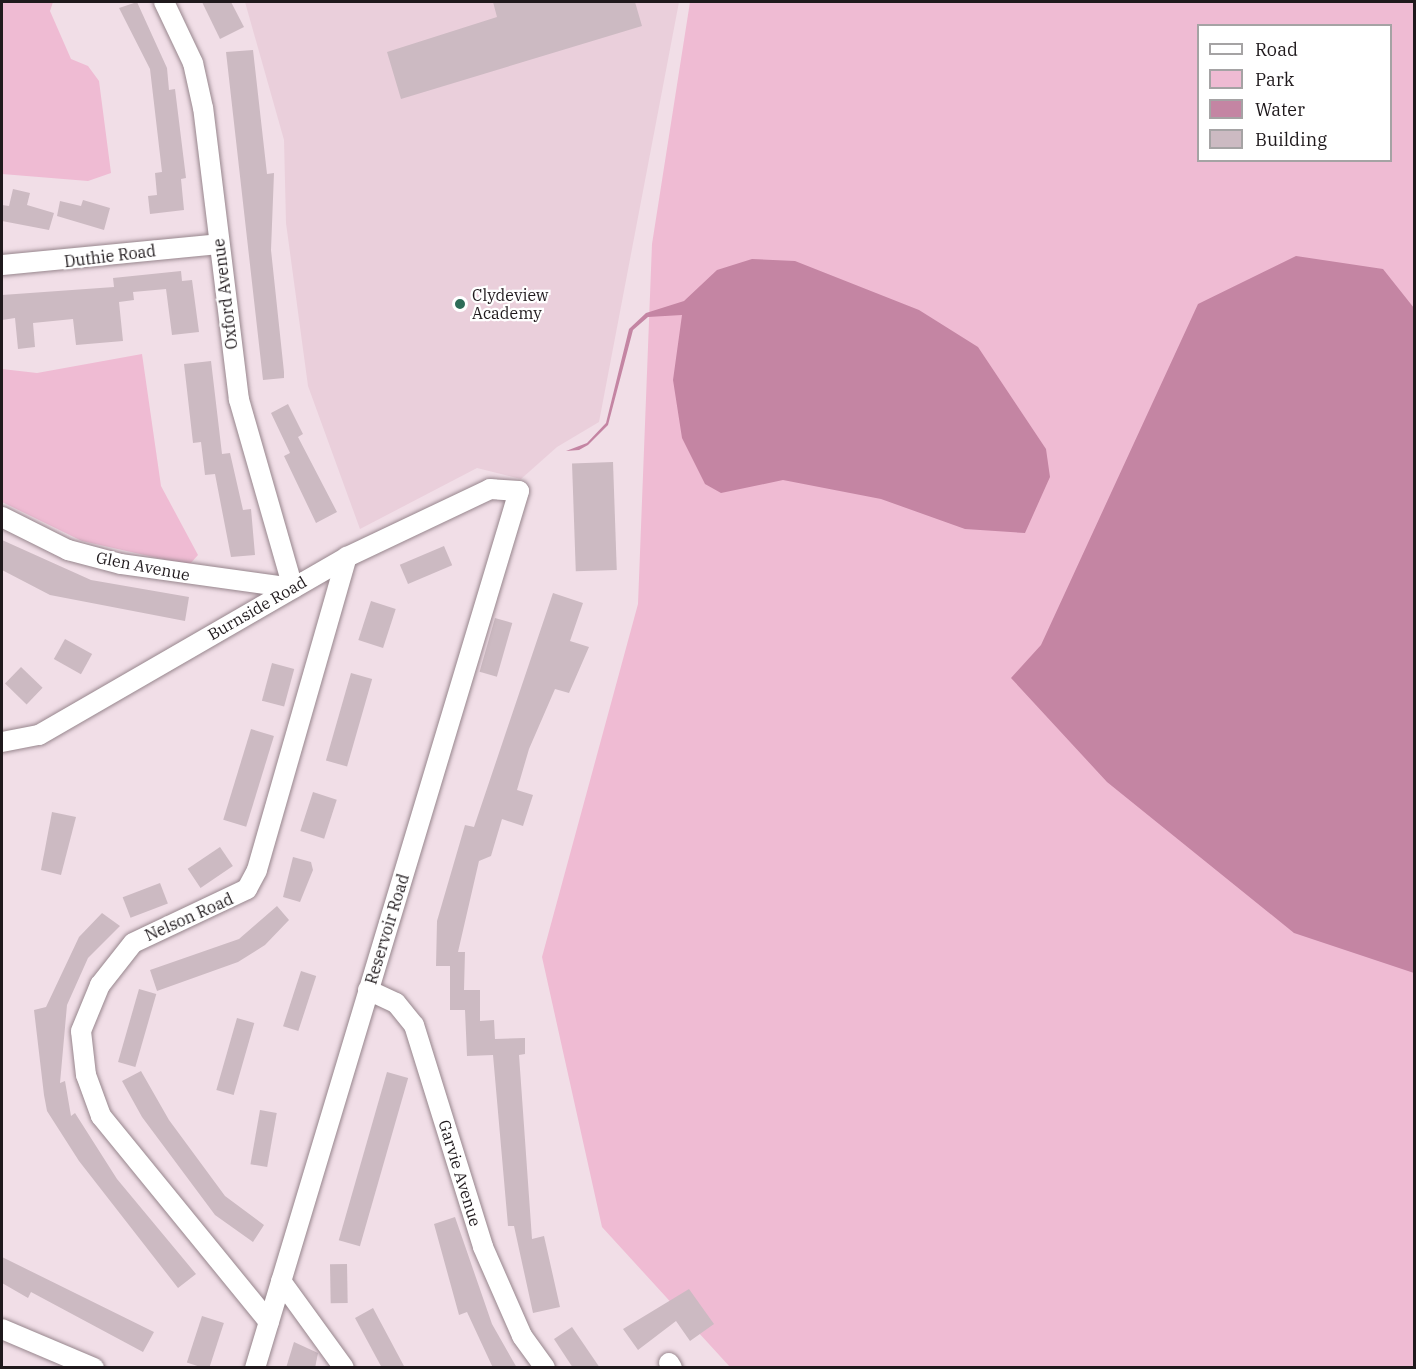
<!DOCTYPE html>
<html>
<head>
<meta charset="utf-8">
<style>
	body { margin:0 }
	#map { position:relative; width:1416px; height:1369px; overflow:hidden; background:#f1dee7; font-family:"IBM Plex Serif",serif }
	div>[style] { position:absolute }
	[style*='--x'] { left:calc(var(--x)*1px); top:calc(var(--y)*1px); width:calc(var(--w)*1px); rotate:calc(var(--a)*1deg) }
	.built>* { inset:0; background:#eacfdb }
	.green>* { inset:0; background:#efbbd3 }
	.water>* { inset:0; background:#c485a3 }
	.building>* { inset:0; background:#ccbac2; transform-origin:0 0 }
	.roads { filter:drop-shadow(0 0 2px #97868d) drop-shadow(0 0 2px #97868d) }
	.minor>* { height:20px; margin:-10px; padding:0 10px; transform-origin:10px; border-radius:10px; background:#fff }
	.dots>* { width:16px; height:16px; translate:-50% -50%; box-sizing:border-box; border:3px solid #fff; border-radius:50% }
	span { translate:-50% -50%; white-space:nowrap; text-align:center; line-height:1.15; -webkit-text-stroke:4.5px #fff; paint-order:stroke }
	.street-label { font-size:16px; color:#1f191c }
	.poi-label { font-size:16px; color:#1f191c }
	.left { translate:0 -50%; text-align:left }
	.frame { position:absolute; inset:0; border:3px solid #1f191c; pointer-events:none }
	.legend { position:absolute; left:1197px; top:24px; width:195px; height:138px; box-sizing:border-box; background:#fff; border:2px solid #a5a3a4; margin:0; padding:8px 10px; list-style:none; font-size:18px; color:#1f191c }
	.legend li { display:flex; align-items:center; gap:12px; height:30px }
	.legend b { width:30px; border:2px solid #a5a3a4 }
</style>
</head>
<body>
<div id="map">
	<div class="built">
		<div style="clip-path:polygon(245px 2px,679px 2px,599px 422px,557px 447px,521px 479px,477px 468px,360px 529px,308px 386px,286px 223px,284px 140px)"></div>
	</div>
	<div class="green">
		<div style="clip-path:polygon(2px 2px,53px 2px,50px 11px,71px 59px,88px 66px,99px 81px,111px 173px,88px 181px,2px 174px)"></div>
		<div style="clip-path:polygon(evenodd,690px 2px,1414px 2px,1414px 1367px,730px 1367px,602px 1227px,542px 957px,638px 604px,652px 244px,690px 2px,1198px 26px,1390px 26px,1390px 160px,1198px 160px,1198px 26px)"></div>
		<div style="clip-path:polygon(142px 354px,161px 486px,198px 555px,189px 565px,82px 541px,2px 502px,2px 369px,37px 373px)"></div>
	</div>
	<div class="water">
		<div style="clip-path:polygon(1296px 256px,1383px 269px,1414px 308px,1414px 973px,1294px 933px,1107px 782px,1011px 678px,1041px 645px,1198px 304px)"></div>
		<div style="clip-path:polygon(752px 259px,795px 261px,919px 310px,978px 347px,1046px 449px,1050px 477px,1025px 533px,965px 529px,881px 499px,783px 480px,721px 493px,705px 484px,682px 438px,673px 380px,682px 315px,648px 317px,633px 330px,608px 425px,588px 445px,579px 450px,566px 451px,587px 443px,606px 423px,629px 329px,646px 313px,684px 301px,717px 270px)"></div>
	</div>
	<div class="building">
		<div style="clip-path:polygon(137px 2px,167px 68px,169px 90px,175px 89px,186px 178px,181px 179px,184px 210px,150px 214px,148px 196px,157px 195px,155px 173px,162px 172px,150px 69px,119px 8px)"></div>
		<div style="clip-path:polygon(202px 2px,231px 2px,244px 27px,220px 39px)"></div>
		<div style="clip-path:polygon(493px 2px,635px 2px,642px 26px,401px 99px,387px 52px,497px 17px)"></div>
		<div style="clip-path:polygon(253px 50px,267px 174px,274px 173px,271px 250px,284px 372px,284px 378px,263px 380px,226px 52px)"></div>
		<div style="clip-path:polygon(13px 189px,30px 193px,27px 205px,54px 213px,49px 230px,2px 221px,2px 205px,9px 206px)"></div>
		<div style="clip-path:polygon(83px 200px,110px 208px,104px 230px,57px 216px,60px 201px,81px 206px)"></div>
		<div style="clip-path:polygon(181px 271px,182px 281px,192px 280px,199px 332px,172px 335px,166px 289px,133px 292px,134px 300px,119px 302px,123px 341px,76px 345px,73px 319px,33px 323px,35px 347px,18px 349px,15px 318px,2px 320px,2px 295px,114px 287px,113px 278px)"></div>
		<div style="clip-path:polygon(211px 361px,222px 454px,230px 453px,243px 510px,251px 509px,255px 555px,231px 557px,215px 474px,205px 475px,201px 442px,193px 443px,184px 364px)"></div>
		<div style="clip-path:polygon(288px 404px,303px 434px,298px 437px,337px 512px,316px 523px,284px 456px,290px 453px,271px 413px)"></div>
		<div style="left:613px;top:462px;width:108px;height:41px;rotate:88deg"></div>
		<div style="clip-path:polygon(2px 540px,91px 580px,189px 597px,185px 621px,50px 595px,2px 570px)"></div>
		<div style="left:444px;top:546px;width:21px;height:48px;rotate:67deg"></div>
		<div style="clip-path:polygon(553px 593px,583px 603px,570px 641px,589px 647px,569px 693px,555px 689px,529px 749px,517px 790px,533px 795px,523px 826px,502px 819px,491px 856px,479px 861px,458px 952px,465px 952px,464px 990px,480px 990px,480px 1021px,494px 1020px,495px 1039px,525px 1038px,525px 1054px,519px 1055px,532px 1239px,544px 1236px,560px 1307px,533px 1313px,514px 1226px,508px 1226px,493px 1055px,467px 1056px,465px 1010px,450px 1010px,450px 966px,436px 966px,437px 921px,465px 825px,474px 827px)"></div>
		<div style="left:371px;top:601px;width:26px;height:41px;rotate:18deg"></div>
		<div style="left:495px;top:618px;width:18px;height:56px;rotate:16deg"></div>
		<div style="left:65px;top:639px;width:31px;height:23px;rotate:29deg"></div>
		<div style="left:272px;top:663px;width:23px;height:39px;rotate:15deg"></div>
		<div style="left:21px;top:667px;width:30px;height:23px;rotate:44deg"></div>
		<div style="left:351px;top:673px;width:22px;height:91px;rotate:16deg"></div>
		<div style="left:251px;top:729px;width:24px;height:95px;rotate:17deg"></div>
		<div style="left:313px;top:792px;width:25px;height:41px;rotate:18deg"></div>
		<div style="clip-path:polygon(52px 812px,76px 817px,61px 875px,41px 870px)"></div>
		<div style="left:220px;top:847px;width:23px;height:39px;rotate:56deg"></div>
		<div style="clip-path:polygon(293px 857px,311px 862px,313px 870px,300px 902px,283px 897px)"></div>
		<div style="left:160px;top:883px;width:22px;height:40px;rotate:69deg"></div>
		<div style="clip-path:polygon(277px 906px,289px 920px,265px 945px,238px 962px,157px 991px,150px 970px,239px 939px)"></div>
		<div style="clip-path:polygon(102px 913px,120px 926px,88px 958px,67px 1005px,60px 1083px,65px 1081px,71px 1116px,75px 1113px,117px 1179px,196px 1274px,178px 1288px,79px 1161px,47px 1111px,44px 1095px,34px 1010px,46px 1007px,79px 937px)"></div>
		<div style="left:301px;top:971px;width:16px;height:58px;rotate:18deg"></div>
		<div style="left:139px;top:989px;width:18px;height:76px;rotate:16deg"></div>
		<div style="left:237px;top:1018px;width:18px;height:75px;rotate:16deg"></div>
		<div style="clip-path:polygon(141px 1071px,169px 1120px,225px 1196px,264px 1225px,253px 1242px,215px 1215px,142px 1117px,122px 1081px)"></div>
		<div style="left:387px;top:1072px;width:22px;height:175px;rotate:16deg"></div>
		<div style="left:260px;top:1110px;width:17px;height:55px;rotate:10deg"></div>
		<div style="clip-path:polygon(455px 1217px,492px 1324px,517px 1368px,493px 1368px,467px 1312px,459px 1315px,434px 1224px)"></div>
		<div style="clip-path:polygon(2px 1257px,154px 1332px,143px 1352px,31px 1292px,28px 1298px,2px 1283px)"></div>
		<div style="left:347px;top:1264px;width:39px;height:17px;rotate:89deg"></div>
		<div style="clip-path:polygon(689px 1289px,714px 1324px,690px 1341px,676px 1321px,638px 1350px,623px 1329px)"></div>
		<div style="clip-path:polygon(373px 1308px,405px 1368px,382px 1368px,355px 1318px)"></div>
		<div style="left:202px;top:1316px;width:23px;height:49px;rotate:18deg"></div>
		<div style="clip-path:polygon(572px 1327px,600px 1368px,573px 1368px,554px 1339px)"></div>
		<div style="clip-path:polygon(294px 1342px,318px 1353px,315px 1368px,286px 1368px)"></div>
	</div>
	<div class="roads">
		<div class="minor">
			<div style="--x:2;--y:265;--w:218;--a:-5.5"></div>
			<div style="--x:2;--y:517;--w:74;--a:26.6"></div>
			<div style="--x:68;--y:550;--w:55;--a:14.8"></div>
			<div style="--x:121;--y:564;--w:174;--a:7.9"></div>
			<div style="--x:293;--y:588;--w:196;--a:-106"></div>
			<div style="--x:239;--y:400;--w:294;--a:-97"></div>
			<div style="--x:203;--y:108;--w:46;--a:-102.5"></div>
			<div style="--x:193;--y:63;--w:68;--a:-115.4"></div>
			<div style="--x:2;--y:742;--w:38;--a:-11"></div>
			<div style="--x:39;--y:735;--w:356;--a:-30"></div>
			<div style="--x:347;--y:557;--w:158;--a:-25.4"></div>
			<div style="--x:490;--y:489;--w:29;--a:4"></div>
			<div style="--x:519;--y:491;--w:916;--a:106.75"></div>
			<div style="--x:368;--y:990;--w:31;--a:25"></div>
			<div style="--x:396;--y:1003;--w:28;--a:51"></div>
			<div style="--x:414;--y:1025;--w:232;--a:72.7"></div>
			<div style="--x:483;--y:1247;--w:97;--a:66.3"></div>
			<div style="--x:522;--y:1336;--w:39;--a:54"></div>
			<div style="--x:281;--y:1281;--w:107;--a:54.1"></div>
			<div style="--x:269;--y:1322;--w:266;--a:-129.2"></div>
			<div style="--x:101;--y:1116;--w:44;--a:-110.1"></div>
			<div style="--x:86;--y:1075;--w:44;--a:-96.5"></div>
			<div style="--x:81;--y:1031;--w:50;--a:-67.6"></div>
			<div style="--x:100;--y:985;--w:53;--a:-51.8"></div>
			<div style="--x:133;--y:943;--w:126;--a:-25.3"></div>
			<div style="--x:247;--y:889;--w:21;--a:-62"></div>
			<div style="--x:257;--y:870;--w:326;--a:-74"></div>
			<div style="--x:2;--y:1329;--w:100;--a:23"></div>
			<div style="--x:669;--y:1363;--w:6;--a:59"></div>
		</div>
	</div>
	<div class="dots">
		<div style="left:460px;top:304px;background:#2e6c58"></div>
	</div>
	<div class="street-label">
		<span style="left:110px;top:256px;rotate:-7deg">Duthie Road</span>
		<span style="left:225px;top:294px;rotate:-97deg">Oxford Avenue</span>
		<span style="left:143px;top:566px;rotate:11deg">Glen Avenue</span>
		<span style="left:257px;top:608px;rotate:-30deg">Burnside Road</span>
		<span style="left:189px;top:917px;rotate:-24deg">Nelson Road</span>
		<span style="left:387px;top:929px;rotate:-73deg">Reservoir Road</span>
		<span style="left:460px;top:1173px;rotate:73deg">Garvie Avenue</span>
	</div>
	<div class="poi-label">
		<span class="left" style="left:472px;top:304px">Clydeview<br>Academy</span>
	</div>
	<div class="frame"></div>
	<ul class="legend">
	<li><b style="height:8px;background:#fff"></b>Road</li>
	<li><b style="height:16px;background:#efbbd3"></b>Park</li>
	<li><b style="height:16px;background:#c485a3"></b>Water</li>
	<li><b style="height:16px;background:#ccbac2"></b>Building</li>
	</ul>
</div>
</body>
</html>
